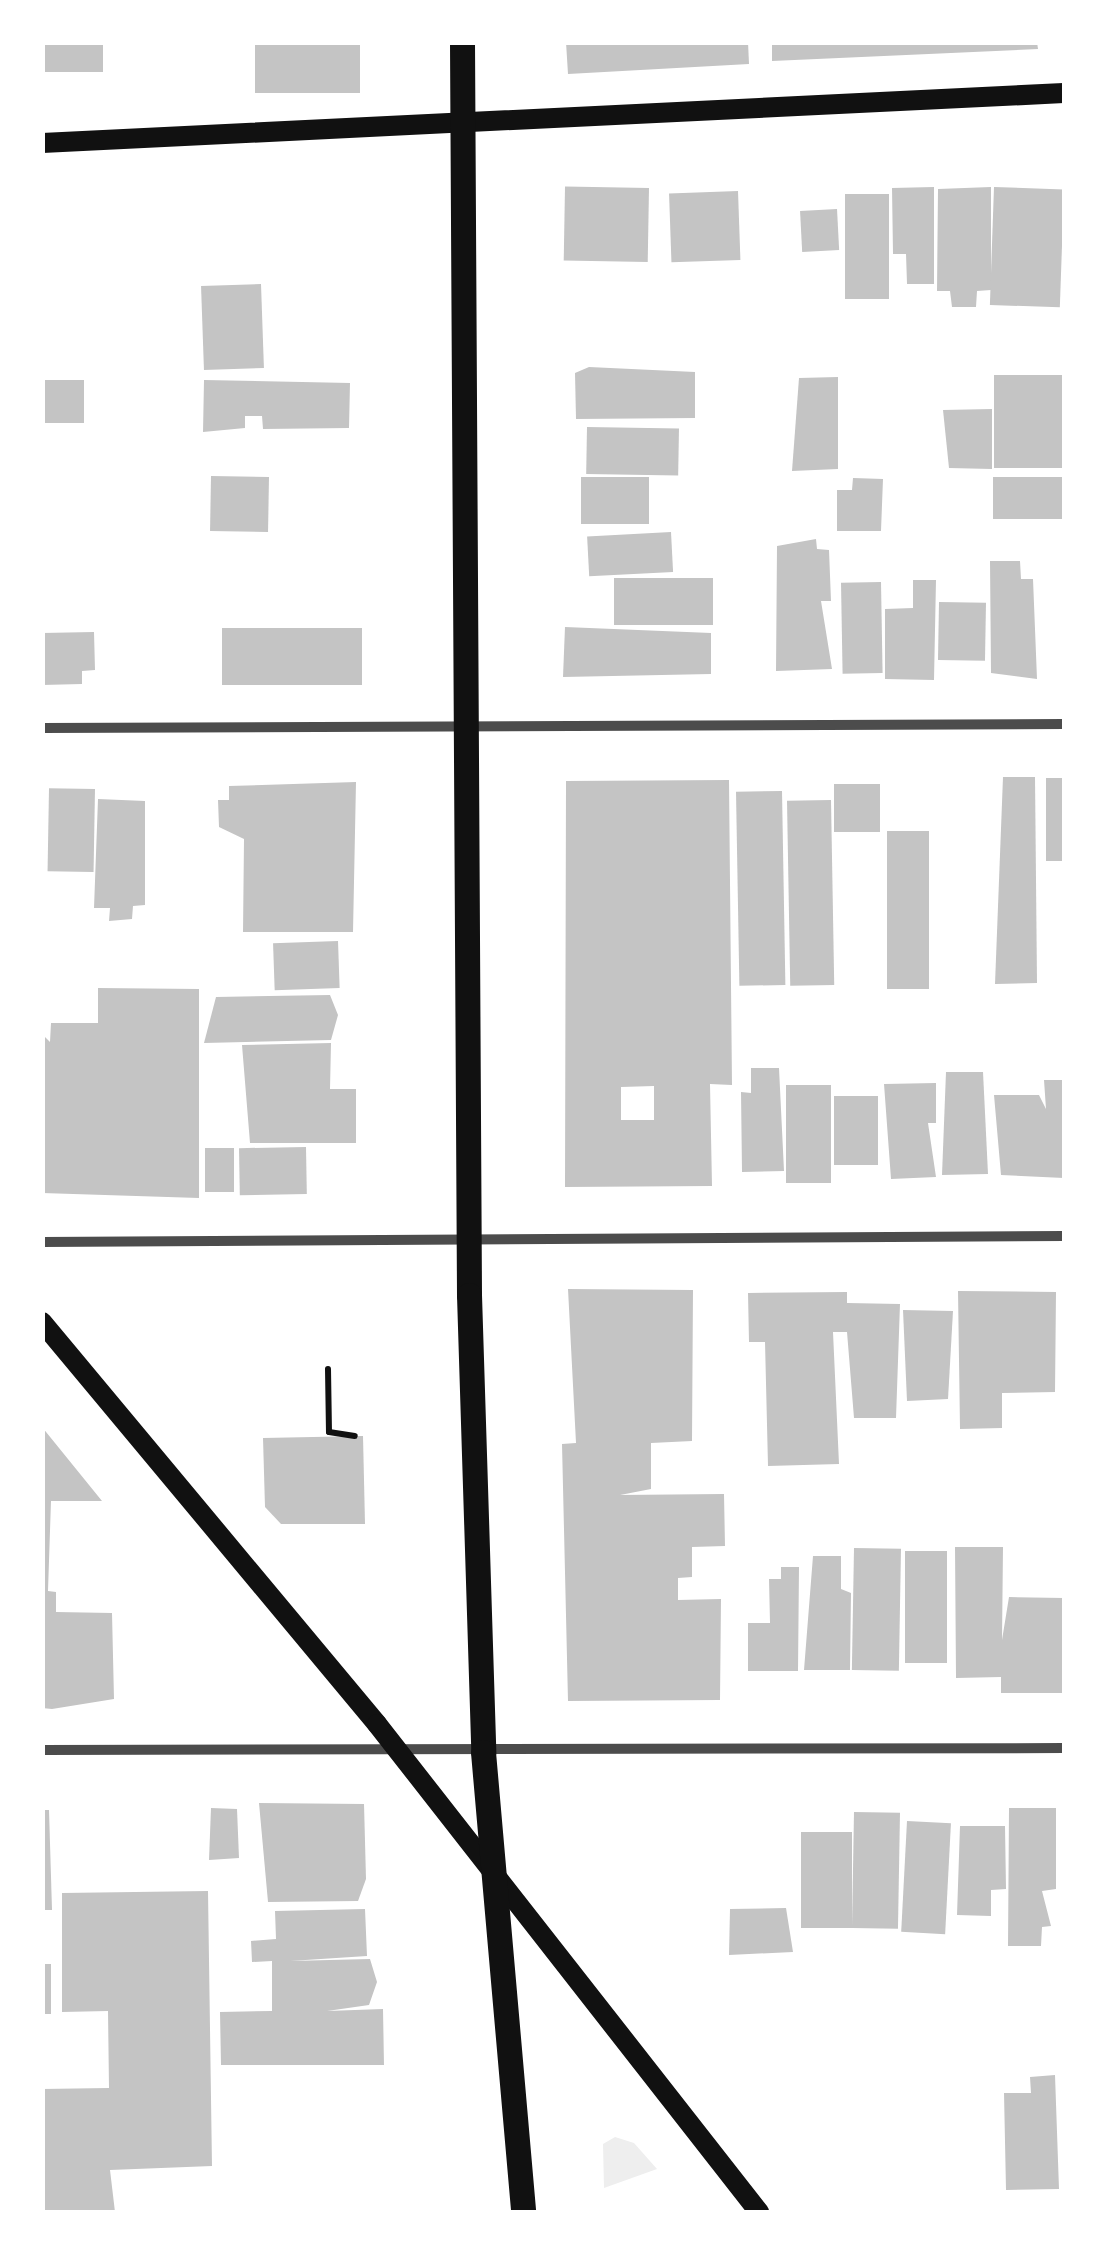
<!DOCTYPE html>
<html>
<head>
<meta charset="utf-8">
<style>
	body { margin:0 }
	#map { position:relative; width:1107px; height:2255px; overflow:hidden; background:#fff; font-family:Signika,sans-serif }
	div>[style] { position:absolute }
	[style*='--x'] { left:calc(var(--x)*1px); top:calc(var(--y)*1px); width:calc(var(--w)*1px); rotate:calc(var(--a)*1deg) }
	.green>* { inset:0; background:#eee }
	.building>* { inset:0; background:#c4c4c4; transform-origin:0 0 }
	.path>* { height:6px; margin:-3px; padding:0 3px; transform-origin:3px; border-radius:3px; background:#111 }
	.minor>* { height:10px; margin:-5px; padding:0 5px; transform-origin:5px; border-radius:5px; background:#4c4c4c }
	.secondary>* { height:20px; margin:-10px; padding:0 10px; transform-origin:10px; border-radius:10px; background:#111 }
	.primary>* { height:25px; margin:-12.5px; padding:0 12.5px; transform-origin:12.5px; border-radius:12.5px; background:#111 }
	span { translate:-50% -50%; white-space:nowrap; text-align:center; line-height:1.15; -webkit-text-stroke:8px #fff; paint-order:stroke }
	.frame { position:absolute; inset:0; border:45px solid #fff; pointer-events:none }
</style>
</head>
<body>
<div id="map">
	<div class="green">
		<div style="clip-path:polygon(615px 2137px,634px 2143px,657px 2169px,604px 2188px,603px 2144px)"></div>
	</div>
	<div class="building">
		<div style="left:42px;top:42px;width:61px;height:30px"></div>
		<div style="left:255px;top:42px;width:105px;height:51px"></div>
		<div style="clip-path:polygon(566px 42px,748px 42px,749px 64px,568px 74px)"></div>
		<div style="clip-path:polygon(772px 42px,1037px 42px,1038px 49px,772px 61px)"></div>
		<div style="clip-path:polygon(934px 187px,934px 284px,907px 284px,906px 254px,893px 254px,892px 188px)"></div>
		<div style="clip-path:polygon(991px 187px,991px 290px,977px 291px,976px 307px,952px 307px,950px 291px,937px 291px,938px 189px)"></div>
		<div style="left:994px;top:187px;width:70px;height:118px;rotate:2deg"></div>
		<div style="left:649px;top:188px;width:74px;height:84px;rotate:91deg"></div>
		<div style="left:738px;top:191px;width:69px;height:69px;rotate:88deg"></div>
		<div style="left:845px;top:194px;width:44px;height:105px"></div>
		<div style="left:837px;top:209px;width:41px;height:37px;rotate:87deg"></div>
		<div style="left:261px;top:284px;width:84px;height:60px;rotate:88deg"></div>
		<div style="clip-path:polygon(589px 367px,695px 372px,695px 418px,576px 419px,575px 373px)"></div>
		<div style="left:1064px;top:375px;width:93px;height:70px;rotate:90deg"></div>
		<div style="clip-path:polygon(838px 377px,838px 469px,792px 471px,799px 378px)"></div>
		<div style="left:42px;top:380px;width:42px;height:43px"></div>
		<div style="clip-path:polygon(204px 380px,350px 383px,349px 428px,263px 429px,262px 416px,245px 416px,245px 428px,203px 432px)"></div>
		<div style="clip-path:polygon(992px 409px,992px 469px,949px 468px,943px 410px)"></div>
		<div style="left:587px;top:427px;width:92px;height:47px;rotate:1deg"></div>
		<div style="left:211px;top:476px;width:58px;height:55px;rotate:1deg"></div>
		<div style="left:581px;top:477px;width:68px;height:47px"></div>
		<div style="left:1064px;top:477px;width:42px;height:71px;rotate:90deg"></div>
		<div style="clip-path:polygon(853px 478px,883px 479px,881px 531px,837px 531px,837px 490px,852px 490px)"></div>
		<div style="left:671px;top:532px;width:40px;height:84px;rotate:87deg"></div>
		<div style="clip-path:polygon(816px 539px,817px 549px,829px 550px,831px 601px,821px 601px,832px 669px,776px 671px,777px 546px)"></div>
		<div style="clip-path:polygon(990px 561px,1020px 561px,1021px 579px,1033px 579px,1037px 679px,991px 673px)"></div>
		<div style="left:614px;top:578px;width:99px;height:47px"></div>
		<div style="clip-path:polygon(913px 580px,936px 580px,934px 680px,885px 679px,885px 609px,913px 608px)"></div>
		<div style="left:881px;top:582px;width:91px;height:40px;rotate:89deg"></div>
		<div style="left:939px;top:602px;width:47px;height:58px;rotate:1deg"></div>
		<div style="clip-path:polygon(565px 627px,711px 633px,711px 674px,563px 677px)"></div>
		<div style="left:222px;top:628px;width:140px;height:57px"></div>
		<div style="clip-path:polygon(94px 632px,95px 670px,82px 671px,82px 684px,42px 685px,42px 633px)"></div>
		<div style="clip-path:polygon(1003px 777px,1035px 777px,1037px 983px,995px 984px)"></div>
		<div style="left:1046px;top:778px;width:18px;height:83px"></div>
		<div style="clip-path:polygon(evenodd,729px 780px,732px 1085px,710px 1084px,712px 1186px,565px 1187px,566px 781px,729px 780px,654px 1086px,654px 1120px,621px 1120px,621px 1087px,654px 1086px)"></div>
		<div style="clip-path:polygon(356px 782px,353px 932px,243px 932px,244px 839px,219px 827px,218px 800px,229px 800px,229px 786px)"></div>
		<div style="left:834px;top:784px;width:46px;height:48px"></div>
		<div style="left:95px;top:789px;width:83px;height:46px;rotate:91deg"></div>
		<div style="left:782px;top:791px;width:194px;height:46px;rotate:89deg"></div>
		<div style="clip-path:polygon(98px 799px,145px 801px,145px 905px,133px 906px,132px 919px,109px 921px,110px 908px,94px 908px)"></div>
		<div style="left:831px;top:800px;width:185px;height:44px;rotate:89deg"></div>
		<div style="left:887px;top:831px;width:42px;height:158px"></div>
		<div style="left:338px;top:941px;width:47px;height:65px;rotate:88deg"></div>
		<div style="clip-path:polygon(98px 988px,199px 989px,199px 1198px,42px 1193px,42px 1034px,50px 1042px,51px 1023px,98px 1023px)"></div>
		<div style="clip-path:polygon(330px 995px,338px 1015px,331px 1040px,204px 1043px,216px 997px)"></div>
		<div style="clip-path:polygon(331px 1043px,330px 1089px,356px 1089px,356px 1143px,250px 1143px,242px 1045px)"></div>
		<div style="clip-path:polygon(751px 1068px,779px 1068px,784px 1171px,742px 1172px,741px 1092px,751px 1093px)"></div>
		<div style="clip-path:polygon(946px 1072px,983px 1072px,988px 1174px,942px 1175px)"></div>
		<div style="clip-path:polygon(1044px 1080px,1064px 1080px,1064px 1178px,1001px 1175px,994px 1095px,1039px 1095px,1046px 1109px)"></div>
		<div style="clip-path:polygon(936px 1083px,936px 1123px,928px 1123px,936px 1177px,891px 1179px,884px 1084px)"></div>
		<div style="left:831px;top:1085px;width:98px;height:45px;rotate:90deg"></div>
		<div style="left:834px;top:1096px;width:44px;height:69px"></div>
		<div style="left:306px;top:1147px;width:47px;height:67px;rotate:89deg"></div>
		<div style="left:234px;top:1148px;width:44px;height:29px;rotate:90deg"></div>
		<div style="clip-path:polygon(568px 1289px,693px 1290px,692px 1441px,651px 1443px,651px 1489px,620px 1495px,724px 1494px,725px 1546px,692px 1547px,692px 1577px,678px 1578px,678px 1600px,721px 1599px,720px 1700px,568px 1701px,562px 1444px,576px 1443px)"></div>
		<div style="clip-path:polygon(958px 1291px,1056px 1292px,1055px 1392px,1002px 1393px,1002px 1428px,960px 1429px)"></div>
		<div style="clip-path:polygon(847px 1292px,847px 1303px,900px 1304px,896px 1418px,854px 1418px,847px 1332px,833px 1332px,839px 1464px,768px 1466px,765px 1342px,749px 1342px,748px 1293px)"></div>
		<div style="clip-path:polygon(903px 1310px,953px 1311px,948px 1399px,907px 1401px)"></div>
		<div style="clip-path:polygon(42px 1427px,102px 1501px,51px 1501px,48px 1591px,56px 1592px,56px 1612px,112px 1613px,114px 1699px,52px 1709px,42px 1708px)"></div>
		<div style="clip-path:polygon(363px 1436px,365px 1524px,281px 1524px,265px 1507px,263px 1438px)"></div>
		<div style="clip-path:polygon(955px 1547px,1003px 1547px,1002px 1640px,1009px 1597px,1064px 1598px,1064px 1693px,1001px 1693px,1001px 1677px,956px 1678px)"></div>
		<div style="left:854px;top:1548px;width:47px;height:122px;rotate:1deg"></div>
		<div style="left:905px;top:1551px;width:42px;height:112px"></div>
		<div style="clip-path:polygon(813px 1556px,841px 1556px,841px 1589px,851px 1593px,850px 1670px,804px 1670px)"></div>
		<div style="clip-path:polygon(781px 1567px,799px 1567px,798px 1671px,748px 1671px,748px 1623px,770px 1623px,769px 1579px,781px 1579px)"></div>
		<div style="clip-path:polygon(259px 1803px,364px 1804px,366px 1879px,358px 1901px,268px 1902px)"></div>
		<div style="clip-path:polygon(211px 1808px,237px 1809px,239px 1858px,209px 1860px)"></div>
		<div style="clip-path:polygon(1009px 1808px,1056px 1808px,1056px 1889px,1042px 1891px,1051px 1926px,1042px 1927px,1041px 1946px,1008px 1946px)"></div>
		<div style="clip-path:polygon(42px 1810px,49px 1810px,52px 1910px,42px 1910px)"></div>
		<div style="left:854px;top:1812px;width:46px;height:116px;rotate:1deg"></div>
		<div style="left:907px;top:1821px;width:44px;height:111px;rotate:3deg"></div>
		<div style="clip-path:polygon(960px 1826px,1005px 1826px,1006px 1889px,991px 1890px,991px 1916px,957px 1915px)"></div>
		<div style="left:801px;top:1832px;width:51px;height:96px"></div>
		<div style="clip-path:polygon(208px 1891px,212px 2166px,110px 2170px,115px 2212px,42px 2212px,42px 2089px,109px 2088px,108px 2011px,62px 2012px,62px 1893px)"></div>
		<div style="clip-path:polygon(786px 1908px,793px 1952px,729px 1955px,730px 1909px)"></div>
		<div style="clip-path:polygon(365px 1909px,367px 1956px,290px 1961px,370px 1959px,377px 1982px,369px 2005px,327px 2011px,383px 2009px,384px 2065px,221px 2065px,220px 2012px,272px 2011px,272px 1961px,252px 1962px,251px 1941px,276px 1939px,275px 1911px)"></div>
		<div style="left:42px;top:1964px;width:9px;height:50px"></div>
		<div style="clip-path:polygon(1055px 2075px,1059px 2189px,1006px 2190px,1004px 2093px,1031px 2093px,1030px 2077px)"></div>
	</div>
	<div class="path">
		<div style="--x:328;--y:1369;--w:63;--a:89.1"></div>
		<div style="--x:329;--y:1432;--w:26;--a:9"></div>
	</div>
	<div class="minor">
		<div style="--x:42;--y:728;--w:1022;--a:-0.22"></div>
		<div style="--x:42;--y:1242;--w:1022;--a:-0.34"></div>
		<div style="--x:42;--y:1750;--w:1022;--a:-0.11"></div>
	</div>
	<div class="secondary">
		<div style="--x:42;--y:143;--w:1023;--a:-2.8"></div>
		<div style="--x:42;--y:1322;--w:523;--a:50.19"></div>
		<div style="--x:377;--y:1724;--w:620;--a:51.95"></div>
	</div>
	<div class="primary">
		<div style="--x:462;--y:42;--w:1253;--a:89.68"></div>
		<div style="--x:469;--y:1295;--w:457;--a:88.2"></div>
		<div style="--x:483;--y:1752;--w:462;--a:85"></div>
	</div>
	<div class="frame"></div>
</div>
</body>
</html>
